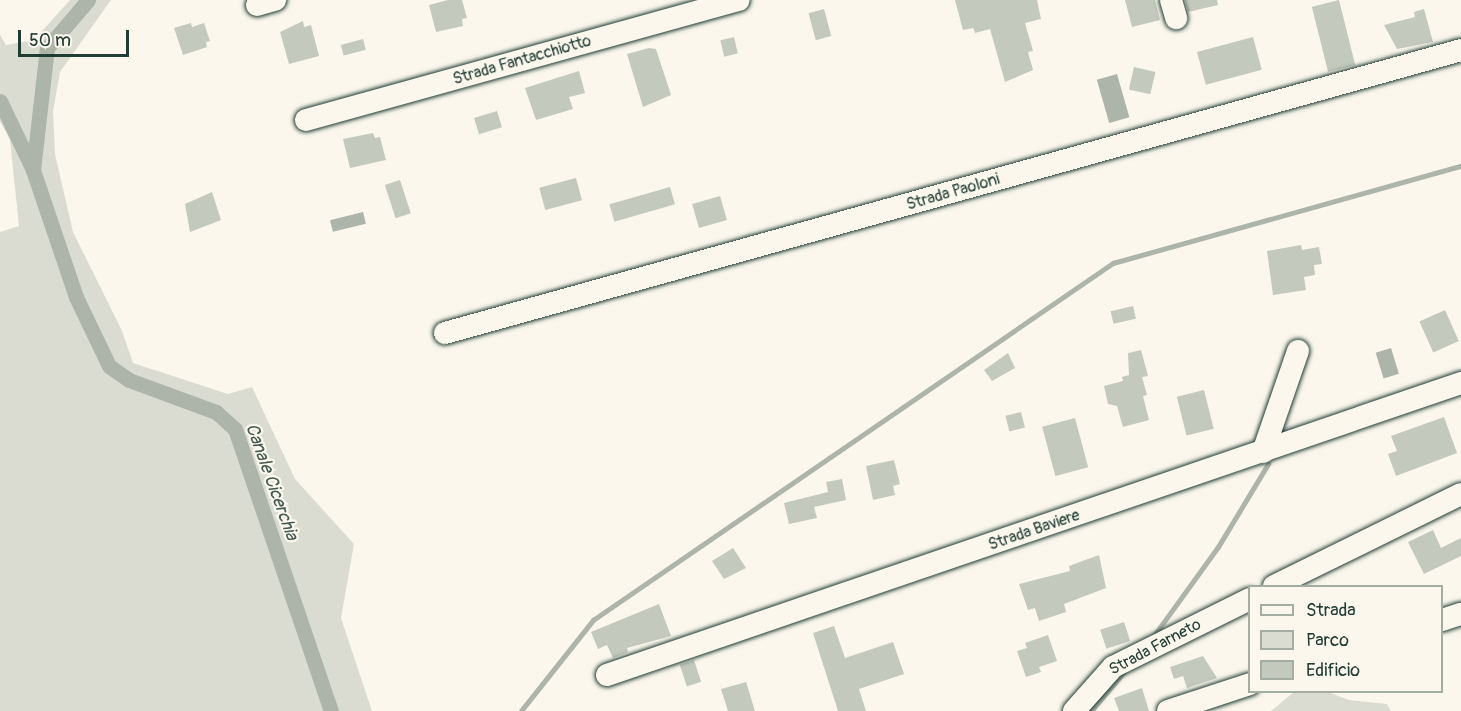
<!DOCTYPE html>
<html>
<head>
<meta charset="utf-8">
<style>
	body { margin:0 }
	#map { position:relative; width:1461px; height:711px; overflow:hidden; background:#fbf7ec; font-family:Pangolin,sans-serif }
	div>[style] { position:absolute }
	[style*='--x'] { left:calc(var(--x)*1px); top:calc(var(--y)*1px); width:calc(var(--w)*1px); rotate:calc(var(--a)*1deg) }
	.green>* { inset:0; background:#dbdcd1 }
	.water>* { inset:0; background:#adb4aa; transform-origin:0 0 }
	.stream>* { height:4.5px; margin:-2.25px; padding:0 2.25px; transform-origin:2.25px; border-radius:2.25px; background:#adb4aa }
	.canal>* { height:15px; margin:-7.5px; padding:0 7.5px; transform-origin:7.5px; border-radius:7.5px; background:#adb4aa }
	.building>* { inset:0; background:#c4c9be; transform-origin:0 0 }
	.roads { filter:drop-shadow(0 0 2px #1f3d34) drop-shadow(0 0 2px #1f3d34) }
	.minor>* { height:22px; margin:-11px; padding:0 11px; transform-origin:11px; border-radius:11px; background:#fbf7ec }
	span { translate:-50% -50%; white-space:nowrap; text-align:center; line-height:1.15; -webkit-text-stroke:4.5px #fbf7ec; paint-order:stroke }
	.street-label { font-size:16px; color:#1f3d34 }
	.water-label { font-size:18px; color:#425b52; font-style:italic }
	.legend { position:absolute; left:1248px; top:585px; width:195px; height:108px; box-sizing:border-box; background:#fbf7ec; border:2px solid #a3ada2; margin:0; padding:8px 10px; list-style:none; font-size:18px; color:#1f3d34 }
	.legend li { display:flex; align-items:center; gap:12px; height:30px }
	.legend b { width:30px; border:2px solid #a3ada2 }
	.scale { position:absolute; left:18px; top:30px; width:111px; height:27px; box-sizing:border-box; border:3px solid #1f3d34; border-top:0; padding-left:8px; font-size:18px; line-height:21px; white-space:nowrap; color:#1f3d34; -webkit-text-stroke:4px #fbf7ec; paint-order:stroke }
</style>
</head>
<body>
<div id="map">
	<div class="green">
		<div style="clip-path:polygon(70px 0,111px 0,60px 72px,53px 111px,55px 154px,73px 232px,122px 331px,133px 363px,228px 394px,252px 387px,295px 479px,354px 544px,341px 618px,372px 711px,0 711px,0 232px,19px 226px,10px 140px,0 121px,0 35px,6px 45px,34px 40px)"></div>
		<div style="clip-path:polygon(1294px 692px,1328px 692px,1349px 700px,1387px 704px,1391px 711px,1271px 711px)"></div>
	</div>
	<div class="water">
		<div style="left:1117px;top:74px;width:45px;height:21px;rotate:74deg"></div>
		<div style="left:363px;top:212px;width:12px;height:34px;rotate:76deg"></div>
		<div style="left:1391px;top:348px;width:27px;height:16px;rotate:73deg"></div>
	</div>
	<div class="stream">
		<div style="--x:1153;--y:637;--w:111;--a:-54.2"></div>
		<div style="--x:1218;--y:547;--w:97;--a:-58.9"></div>
		<div style="--x:521;--y:711;--w:116;--a:-51.6"></div>
		<div style="--x:593;--y:620;--w:631;--a:-34.47"></div>
		<div style="--x:1113;--y:263;--w:361;--a:-15.6"></div>
		<div style="--x:1091;--y:711;--w:51;--a:-49.8"></div>
	</div>
	<div class="canal">
		<div style="--x:0;--y:101;--w:76;--a:64.4"></div>
		<div style="--x:33;--y:170;--w:134;--a:71.3"></div>
		<div style="--x:76;--y:297;--w:76;--a:64.4"></div>
		<div style="--x:109;--y:366;--w:24;--a:35"></div>
		<div style="--x:129;--y:380;--w:93;--a:20.2"></div>
		<div style="--x:216;--y:412;--w:25;--a:42"></div>
		<div style="--x:235;--y:429;--w:298;--a:71.2"></div>
		<div style="--x:33;--y:170;--w:123;--a:-83.5"></div>
		<div style="--x:47;--y:48;--w:63;--a:-49.5"></div>
	</div>
	<div class="building">
		<div style="clip-path:polygon(448px 0,462px 0,467px 18px,462px 19px,463px 26px,436px 32px,429px 5px)"></div>
		<div style="clip-path:polygon(955px 0,1037px 0,1041px 19px,1025px 23px,1033px 51px,1028px 52px,1033px 70px,1005px 82px,990px 29px,975px 33px,973px 28px,963px 30px)"></div>
		<div style="clip-path:polygon(1125px 0,1155px 0,1160px 20px,1132px 27px)"></div>
		<div style="clip-path:polygon(1185px 0,1217px 0,1218px 5px,1188px 12px)"></div>
		<div style="left:1339px;top:0;width:67px;height:28px;rotate:76deg"></div>
		<div style="left:824px;top:9px;width:28px;height:16px;rotate:75deg"></div>
		<div style="clip-path:polygon(1424px 9px,1433px 42px,1397px 49px,1384px 25px,1415px 17px,1414px 12px)"></div>
		<div style="clip-path:polygon(303px 21px,304px 27px,311px 25px,319px 56px,289px 64px,280px 32px)"></div>
		<div style="clip-path:polygon(191px 23px,192px 27px,204px 23px,210px 41px,206px 42px,207px 47px,183px 55px,174px 28px)"></div>
		<div style="left:734px;top:37px;width:17px;height:14px;rotate:77deg"></div>
		<div style="left:1253px;top:37px;width:34px;height:58px;rotate:75deg"></div>
		<div style="left:363px;top:39px;width:11px;height:23px;rotate:75deg"></div>
		<div style="clip-path:polygon(649px 48px,656px 49px,671px 95px,643px 107px,627px 54px)"></div>
		<div style="left:1134px;top:67px;width:22px;height:23px;rotate:13deg"></div>
		<div style="clip-path:polygon(579px 71px,585px 93px,569px 97px,573px 109px,536px 120px,525px 88px)"></div>
		<div style="left:497px;top:111px;width:17px;height:24px;rotate:73deg"></div>
		<div style="clip-path:polygon(373px 133px,375px 138px,380px 137px,386px 160px,350px 168px,343px 139px)"></div>
		<div style="left:576px;top:178px;width:23px;height:38px;rotate:75deg"></div>
		<div style="left:400px;top:180px;width:35px;height:16px;rotate:72deg"></div>
		<div style="left:670px;top:187px;width:18px;height:63px;rotate:74deg"></div>
		<div style="clip-path:polygon(212px 192px,221px 220px,190px 232px,185px 204px)"></div>
		<div style="left:720px;top:196px;width:25px;height:29px;rotate:74deg"></div>
		<div style="clip-path:polygon(1301px 245px,1302px 250px,1319px 247px,1322px 264px,1314px 265px,1315px 275px,1304px 277px,1306px 290px,1273px 295px,1267px 251px)"></div>
		<div style="left:1133px;top:306px;width:13px;height:23px;rotate:77deg"></div>
		<div style="left:1445px;top:310px;width:34px;height:28px;rotate:66deg"></div>
		<div style="clip-path:polygon(1141px 350px,1148px 376px,1142px 377px,1147px 395px,1143px 396px,1149px 420px,1123px 427px,1117px 406px,1108px 404px,1104px 386px,1123px 381px,1122px 377px,1129px 375px,1128px 353px)"></div>
		<div style="clip-path:polygon(1008px 353px,1015px 368px,992px 381px,984px 370px)"></div>
		<div style="left:1204px;top:390px;width:40px;height:28px;rotate:76deg"></div>
		<div style="left:1021px;top:412px;width:16px;height:16px;rotate:76deg"></div>
		<div style="clip-path:polygon(1444px 417px,1457px 453px,1396px 476px,1388px 454px,1397px 451px,1391px 436px)"></div>
		<div style="left:1075px;top:418px;width:51px;height:34px;rotate:75deg"></div>
		<div style="clip-path:polygon(894px 460px,900px 484px,893px 486px,895px 495px,873px 500px,866px 466px)"></div>
		<div style="clip-path:polygon(842px 479px,846px 500px,814px 507px,817px 518px,789px 524px,784px 503px,828px 492px,826px 482px)"></div>
		<div style="clip-path:polygon(1433px 530px,1441px 548px,1461px 538px,1461px 556px,1424px 574px,1408px 542px)"></div>
		<div style="clip-path:polygon(733px 548px,746px 568px,724px 579px,712px 561px)"></div>
		<div style="clip-path:polygon(1099px 555px,1106px 588px,1064px 604px,1066px 612px,1039px 621px,1035px 608px,1028px 610px,1019px 584px,1070px 571px,1069px 566px)"></div>
		<div style="clip-path:polygon(659px 604px,671px 636px,627px 648px,628px 652px,613px 658px,607px 645px,598px 649px,591px 632px)"></div>
		<div style="left:1124px;top:622px;width:20px;height:25px;rotate:72deg"></div>
		<div style="clip-path:polygon(834px 626px,845px 658px,893px 642px,904px 674px,859px 689px,866px 711px,838px 711px,813px 633px)"></div>
		<div style="clip-path:polygon(1048px 635px,1057px 661px,1039px 667px,1041px 672px,1026px 677px,1017px 651px,1027px 648px,1025px 643px)"></div>
		<div style="clip-path:polygon(1203px 656px,1217px 678px,1187px 688px,1183px 676px,1174px 679px,1170px 667px)"></div>
		<div style="left:694px;top:660px;width:23px;height:15px;rotate:72deg"></div>
		<div style="clip-path:polygon(746px 682px,755px 711px,728px 711px,721px 689px)"></div>
		<div style="clip-path:polygon(1142px 688px,1149px 711px,1119px 711px,1114px 698px)"></div>
	</div>
	<div class="roads">
		<div class="minor">
			<div style="--x:1171;--y:0;--w:19;--a:74"></div>
			<div style="--x:257;--y:5;--w:19;--a:-16"></div>
			<div style="--x:306;--y:120;--w:449;--a:-15.5"></div>
			<div style="--x:445;--y:333;--w:1055;--a:-15.56"></div>
			<div style="--x:1263;--y:452;--w:107;--a:-70.9"></div>
			<div style="--x:1274;--y:586;--w:208;--a:-26.2"></div>
			<div style="--x:1442;--y:620;--w:20;--a:-18"></div>
			<div style="--x:607;--y:675;--w:903;--a:-18.88"></div>
			<div style="--x:1074;--y:711;--w:59;--a:-48.4"></div>
			<div style="--x:1113;--y:667;--w:153;--a:-26.4"></div>
			<div style="--x:1168;--y:711;--w:86;--a:-18.2"></div>
		</div>
	</div>
	<div class="street-label">
		<span style="left:522px;top:60px;rotate:-16deg">Strada Fantacchiotto</span>
		<span style="left:953px;top:192px;rotate:-16deg">Strada Paoloni</span>
		<span style="left:1034px;top:530px;rotate:-19deg">Strada Baviere</span>
		<span style="left:1155px;top:647px;rotate:-28deg">Strada Farneto</span>
	</div>
	<div class="water-label">
		<span style="left:271px;top:482px;rotate:70deg">Canale Cicerchia</span>
	</div>
	<ul class="legend">
	<li><b style="height:8px;background:#fbf7ec"></b>Strada</li>
	<li><b style="height:16px;background:#dbdcd1"></b>Parco</li>
	<li><b style="height:16px;background:#c4c9be"></b>Edificio</li>
	</ul>
	<div class="scale">50 m</div>
</div>
</body>
</html>
